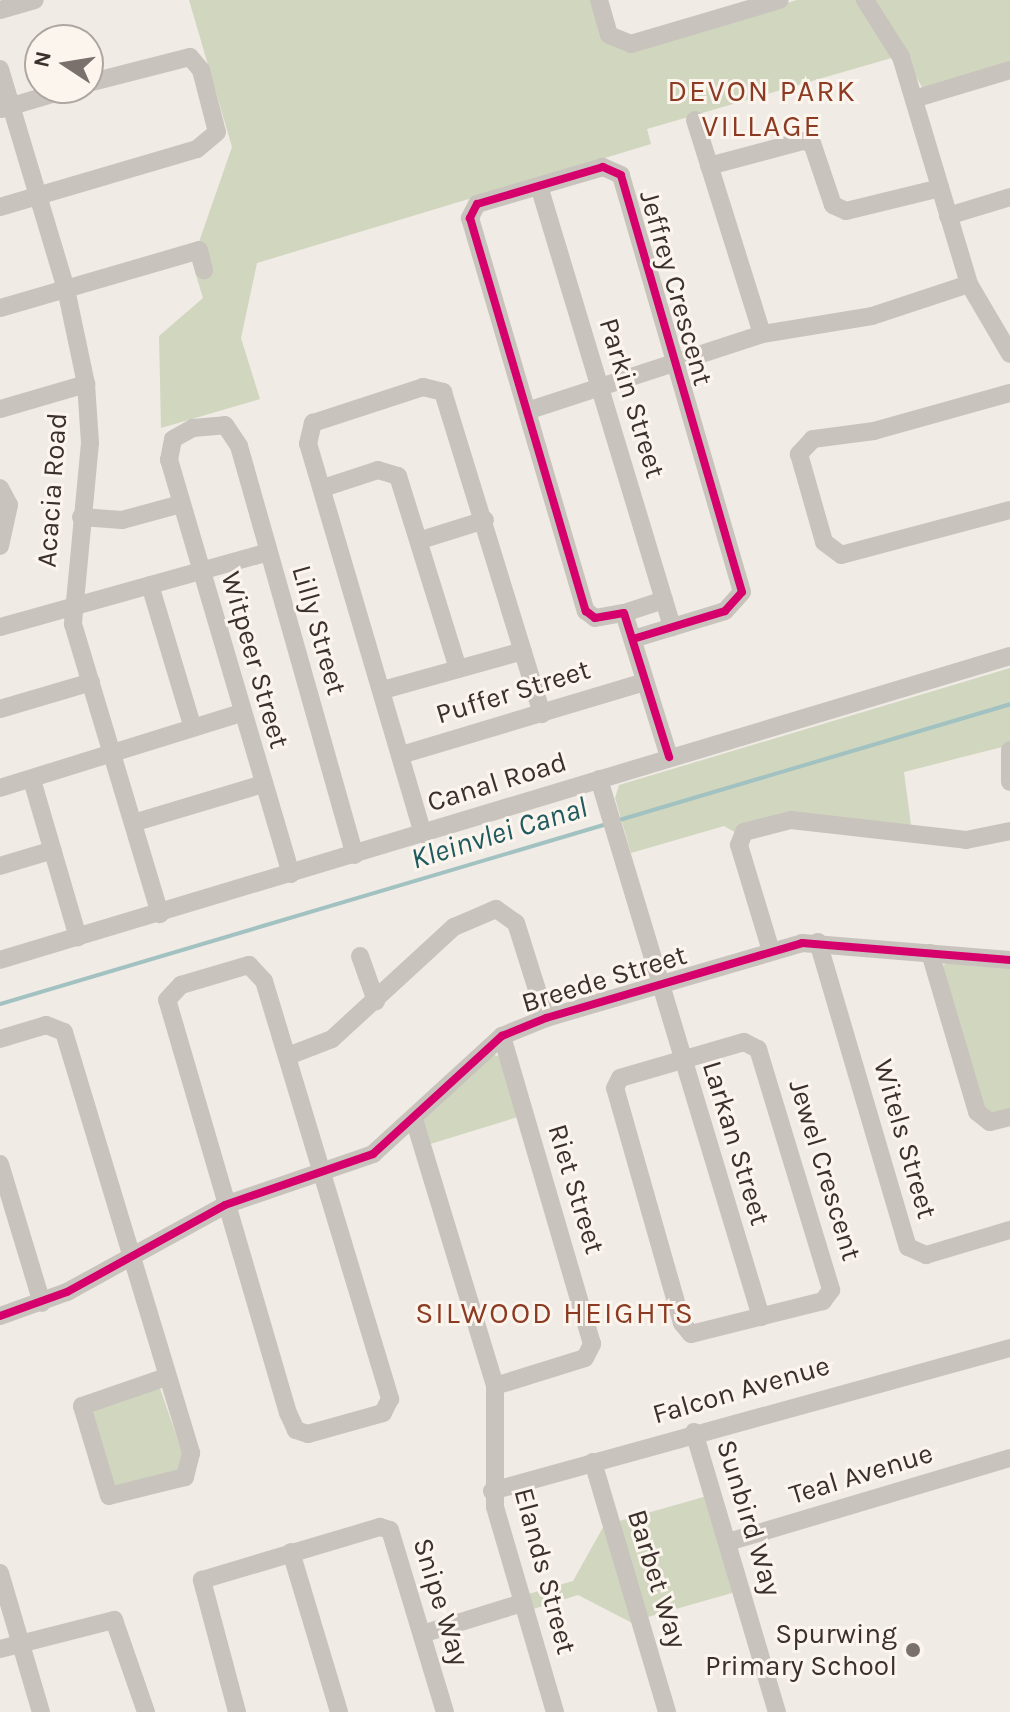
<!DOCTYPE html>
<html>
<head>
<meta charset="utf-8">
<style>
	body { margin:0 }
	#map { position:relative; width:1010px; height:1712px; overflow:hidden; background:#f0ebe5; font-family:Karla,sans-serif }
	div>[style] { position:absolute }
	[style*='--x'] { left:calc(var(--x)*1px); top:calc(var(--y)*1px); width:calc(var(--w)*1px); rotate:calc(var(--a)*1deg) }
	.green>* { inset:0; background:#d1d6bf; transform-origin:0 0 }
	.stream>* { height:4px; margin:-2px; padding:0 2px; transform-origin:2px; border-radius:2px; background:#a1c2c1 }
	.minor>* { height:18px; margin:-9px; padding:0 9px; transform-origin:9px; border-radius:9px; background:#c9c3be }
	.cycleway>* { height:8px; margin:-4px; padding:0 4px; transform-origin:4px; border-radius:4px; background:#d6006c }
	.dots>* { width:22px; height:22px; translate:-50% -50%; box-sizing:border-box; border:4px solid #fbf5ee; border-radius:50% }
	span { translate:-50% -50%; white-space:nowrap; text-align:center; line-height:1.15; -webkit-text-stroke:6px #fbf5ee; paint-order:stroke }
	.street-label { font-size:28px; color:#3b302b }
	.poi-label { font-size:28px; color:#3b302b }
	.right { translate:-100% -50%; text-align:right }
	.neighbourhood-label { font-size:30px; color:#8c3b22; letter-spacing:2px }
	.water-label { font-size:30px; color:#1f5a5e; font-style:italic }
	.north { position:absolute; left:24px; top:24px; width:80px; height:80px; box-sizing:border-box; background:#fbf5ee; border:2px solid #aea6a0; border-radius:50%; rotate:282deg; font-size:22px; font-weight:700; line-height:32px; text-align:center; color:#3b302b }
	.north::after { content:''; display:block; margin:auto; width:28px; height:36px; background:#7a716c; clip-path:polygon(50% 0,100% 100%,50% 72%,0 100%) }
</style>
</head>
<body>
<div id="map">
	<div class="green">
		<div style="clip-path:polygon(189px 0,595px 0,604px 32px,636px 48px,797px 0,859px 0,895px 57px,647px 129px,651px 144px,257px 263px,241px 338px,260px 399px,161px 428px,159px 336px,203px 298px,192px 262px,232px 147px)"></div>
		<div style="clip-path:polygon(873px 0,1010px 0,1010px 65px,923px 89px)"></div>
		<div style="clip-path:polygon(1010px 668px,1010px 745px,904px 772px,911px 825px,787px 815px,738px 834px,724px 826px,631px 853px,615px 798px,619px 785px)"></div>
		<div style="clip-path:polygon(947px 962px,1010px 965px,1010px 1112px,985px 1114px,941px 968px)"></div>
		<div style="clip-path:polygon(492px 1055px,499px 1056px,521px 1116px,427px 1145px,423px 1119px)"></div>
		<div style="clip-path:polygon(160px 1388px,185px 1461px,181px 1470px,110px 1491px,90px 1408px)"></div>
		<div style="left:707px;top:1496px;width:100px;height:92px;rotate:74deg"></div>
		<div style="clip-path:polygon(606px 1522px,636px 1625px,578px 1595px,530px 1610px,525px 1595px,573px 1581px)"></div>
	</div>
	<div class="stream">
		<div style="--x:616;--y:821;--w:411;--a:-16.5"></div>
		<div style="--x:0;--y:1004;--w:633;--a:-16.52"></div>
	</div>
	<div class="minor">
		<div style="--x:599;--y:0;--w:36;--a:74"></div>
		<div style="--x:609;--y:35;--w:24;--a:22"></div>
		<div style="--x:631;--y:44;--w:155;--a:-16.5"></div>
		<div style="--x:865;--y:0;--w:67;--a:57.7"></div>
		<div style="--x:901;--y:57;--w:237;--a:73.3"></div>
		<div style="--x:969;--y:284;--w:81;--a:59.6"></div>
		<div style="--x:0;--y:10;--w:36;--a:-16"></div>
		<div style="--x:0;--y:69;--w:230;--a:73.3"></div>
		<div style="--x:66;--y:289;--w:97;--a:78.1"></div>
		<div style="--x:86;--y:384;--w:59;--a:86.1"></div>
		<div style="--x:90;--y:443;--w:182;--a:95.4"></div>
		<div style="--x:73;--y:624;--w:303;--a:73.3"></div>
		<div style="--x:914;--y:99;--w:100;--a:-16.8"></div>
		<div style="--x:2;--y:109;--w:73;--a:-16.7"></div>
		<div style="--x:695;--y:120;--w:224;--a:72.6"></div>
		<div style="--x:709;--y:166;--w:97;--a:-14.9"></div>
		<div style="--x:803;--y:141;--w:9;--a:13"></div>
		<div style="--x:812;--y:143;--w:65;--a:71.3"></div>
		<div style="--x:833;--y:205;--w:14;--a:25"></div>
		<div style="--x:846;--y:211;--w:97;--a:-13.7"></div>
		<div style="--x:539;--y:186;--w:461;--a:73.2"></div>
		<div style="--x:0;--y:207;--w:205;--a:-16.4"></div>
		<div style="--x:197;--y:149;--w:26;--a:-40"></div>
		<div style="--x:217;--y:132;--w:64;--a:-104.5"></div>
		<div style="--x:201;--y:70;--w:17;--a:-130"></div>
		<div style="--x:190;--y:57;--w:105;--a:165.7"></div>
		<div style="--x:948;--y:216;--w:65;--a:-17"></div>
		<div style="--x:0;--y:308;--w:207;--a:-16.2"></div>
		<div style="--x:199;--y:250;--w:21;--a:76"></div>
		<div style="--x:1010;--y:393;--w:141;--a:164.4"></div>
		<div style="--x:874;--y:431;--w:62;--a:172.5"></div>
		<div style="--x:813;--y:439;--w:21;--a:133"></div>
		<div style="--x:799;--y:454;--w:91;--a:74.1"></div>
		<div style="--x:824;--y:542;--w:21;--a:37"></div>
		<div style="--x:841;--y:555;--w:175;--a:-14.9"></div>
		<div style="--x:0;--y:409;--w:90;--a:-16.2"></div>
		<div style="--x:527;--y:411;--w:247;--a:-18.1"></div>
		<div style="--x:762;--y:334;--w:111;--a:-9.3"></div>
		<div style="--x:872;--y:316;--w:102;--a:-18.3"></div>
		<div style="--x:0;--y:488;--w:19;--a:62"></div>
		<div style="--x:9;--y:505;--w:42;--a:102.4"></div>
		<div style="--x:323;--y:488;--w:58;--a:-18.1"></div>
		<div style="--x:378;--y:470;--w:21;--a:17"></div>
		<div style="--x:398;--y:476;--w:202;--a:72.7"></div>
		<div style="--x:81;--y:517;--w:41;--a:4.2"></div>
		<div style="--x:122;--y:520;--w:61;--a:-15.2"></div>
		<div style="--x:421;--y:540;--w:67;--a:-17.4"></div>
		<div style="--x:150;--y:585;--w:149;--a:73.3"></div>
		<div style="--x:624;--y:613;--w:42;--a:-18"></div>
		<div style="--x:0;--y:627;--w:278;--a:-15.6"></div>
		<div style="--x:633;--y:639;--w:96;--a:-16.9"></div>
		<div style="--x:725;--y:611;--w:25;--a:-48"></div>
		<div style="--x:742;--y:592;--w:434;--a:-106.2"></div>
		<div style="--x:621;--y:175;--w:20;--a:-156"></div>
		<div style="--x:603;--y:167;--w:131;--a:163.6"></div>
		<div style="--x:477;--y:204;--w:16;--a:117"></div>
		<div style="--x:470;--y:218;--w:410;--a:73.6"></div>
		<div style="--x:586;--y:611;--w:11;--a:38"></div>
		<div style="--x:595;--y:618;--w:29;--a:-10"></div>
		<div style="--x:624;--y:613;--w:151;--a:72.6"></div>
		<div style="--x:383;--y:690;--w:145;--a:-15.6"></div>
		<div style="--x:0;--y:709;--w:95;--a:-16.5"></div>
		<div style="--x:1010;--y:750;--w:32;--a:90"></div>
		<div style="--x:401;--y:755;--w:254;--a:-16.7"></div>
		<div style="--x:599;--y:779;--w:562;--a:73.24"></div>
		<div style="--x:32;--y:780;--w:164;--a:73.7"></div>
		<div style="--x:0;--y:788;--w:252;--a:-17.3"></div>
		<div style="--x:133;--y:823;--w:136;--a:-16.7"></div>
		<div style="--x:423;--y:834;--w:407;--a:-106.4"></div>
		<div style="--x:308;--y:444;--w:22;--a:-77"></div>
		<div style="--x:313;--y:423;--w:116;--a:-18.1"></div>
		<div style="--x:423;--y:387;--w:21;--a:14"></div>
		<div style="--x:443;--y:392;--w:337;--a:72.9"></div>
		<div style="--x:0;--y:866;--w:55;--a:-16.8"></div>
		<div style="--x:291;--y:874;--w:432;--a:-106.4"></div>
		<div style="--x:169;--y:460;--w:21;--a:-79"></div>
		<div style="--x:173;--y:439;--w:23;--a:-29"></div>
		<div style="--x:193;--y:428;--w:32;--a:-5"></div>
		<div style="--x:225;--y:425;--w:25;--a:56"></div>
		<div style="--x:239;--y:446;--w:425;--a:74.2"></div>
		<div style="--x:818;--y:942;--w:318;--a:73.6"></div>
		<div style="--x:908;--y:1247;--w:20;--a:24"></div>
		<div style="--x:926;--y:1255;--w:88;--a:-16.6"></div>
		<div style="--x:771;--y:951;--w:111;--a:-106.8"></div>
		<div style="--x:739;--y:845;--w:14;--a:-69"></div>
		<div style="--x:744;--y:832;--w:49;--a:-14.3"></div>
		<div style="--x:791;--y:820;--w:176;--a:6.5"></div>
		<div style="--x:966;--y:840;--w:45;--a:-11.6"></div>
		<div style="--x:930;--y:953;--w:166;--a:73.5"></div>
		<div style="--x:977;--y:1112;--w:16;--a:38"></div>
		<div style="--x:990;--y:1122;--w:21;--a:-14"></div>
		<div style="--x:360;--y:956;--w:48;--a:70.4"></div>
		<div style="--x:0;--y:960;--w:1055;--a:-16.75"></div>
		<div style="--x:249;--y:965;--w:22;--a:47"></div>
		<div style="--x:264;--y:981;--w:437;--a:73.2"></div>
		<div style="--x:390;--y:1399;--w:16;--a:117"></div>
		<div style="--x:383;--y:1413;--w:78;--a:164.4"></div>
		<div style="--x:308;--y:1434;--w:13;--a:-162"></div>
		<div style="--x:296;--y:1430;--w:19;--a:-115"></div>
		<div style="--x:288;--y:1413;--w:430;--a:-106.3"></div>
		<div style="--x:167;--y:1000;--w:21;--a:-47"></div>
		<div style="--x:181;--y:985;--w:71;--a:-16.4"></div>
		<div style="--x:0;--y:1039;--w:48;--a:-16.9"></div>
		<div style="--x:46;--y:1025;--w:19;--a:21"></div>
		<div style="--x:64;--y:1032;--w:440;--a:73.2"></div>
		<div style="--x:191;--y:1453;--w:25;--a:104"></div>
		<div style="--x:185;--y:1477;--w:78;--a:166"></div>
		<div style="--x:109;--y:1496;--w:94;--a:-106.7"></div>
		<div style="--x:82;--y:1406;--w:89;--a:-19"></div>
		<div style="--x:744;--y:1042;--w:16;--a:27"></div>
		<div style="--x:758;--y:1049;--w:252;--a:73.1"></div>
		<div style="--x:831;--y:1290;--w:14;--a:126"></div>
		<div style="--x:823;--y:1301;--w:136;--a:166"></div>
		<div style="--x:691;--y:1334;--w:14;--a:-129"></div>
		<div style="--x:682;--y:1323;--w:244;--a:-105.9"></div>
		<div style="--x:615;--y:1088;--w:11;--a:-63"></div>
		<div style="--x:620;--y:1078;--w:129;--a:-16.2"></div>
		<div style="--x:288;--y:1056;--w:47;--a:-21.1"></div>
		<div style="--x:332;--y:1039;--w:166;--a:-42.6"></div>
		<div style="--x:454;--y:927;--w:46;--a:-23.2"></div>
		<div style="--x:496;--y:909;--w:24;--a:35"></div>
		<div style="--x:516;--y:923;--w:100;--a:72.5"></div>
		<div style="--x:414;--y:1119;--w:279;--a:73.1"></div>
		<div style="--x:495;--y:1386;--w:121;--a:90"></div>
		<div style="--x:495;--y:1507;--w:214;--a:73.7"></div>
		<div style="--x:0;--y:1164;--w:145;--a:73.2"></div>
		<div style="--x:0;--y:1316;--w:71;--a:-19.7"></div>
		<div style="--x:67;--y:1292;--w:180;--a:-28.8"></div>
		<div style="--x:225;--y:1205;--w:157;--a:-19"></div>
		<div style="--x:373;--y:1154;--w:175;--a:-42.5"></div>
		<div style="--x:502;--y:1036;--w:48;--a:-22.2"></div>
		<div style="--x:546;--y:1018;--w:267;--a:-16.3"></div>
		<div style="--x:802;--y:943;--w:209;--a:4.7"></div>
		<div style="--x:495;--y:1386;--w:94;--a:-17.3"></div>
		<div style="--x:585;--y:1358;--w:16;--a:-63"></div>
		<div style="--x:592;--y:1344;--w:321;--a:-106.3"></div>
		<div style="--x:694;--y:1432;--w:292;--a:73.5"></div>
		<div style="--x:593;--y:1462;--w:261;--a:73.5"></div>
		<div style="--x:492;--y:1491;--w:537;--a:-15.43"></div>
		<div style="--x:728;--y:1542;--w:294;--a:-16.6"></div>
		<div style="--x:291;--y:1552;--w:167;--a:73.3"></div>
		<div style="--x:0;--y:1573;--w:145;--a:73.6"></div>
		<div style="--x:422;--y:1634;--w:105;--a:-17.2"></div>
		<div style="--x:0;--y:1649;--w:118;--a:-14.3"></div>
		<div style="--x:114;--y:1620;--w:97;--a:70.8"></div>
		<div style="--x:237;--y:1712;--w:137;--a:-104.9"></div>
		<div style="--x:202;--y:1580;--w:186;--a:-16.6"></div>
		<div style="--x:380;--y:1527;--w:10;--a:17"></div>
		<div style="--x:390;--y:1530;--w:190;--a:73.2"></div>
	</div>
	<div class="cycleway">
		<div style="--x:633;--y:639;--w:96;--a:-16.9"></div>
		<div style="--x:725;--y:611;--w:25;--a:-48"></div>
		<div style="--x:742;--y:592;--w:434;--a:-106.2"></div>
		<div style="--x:621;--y:175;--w:20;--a:-156"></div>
		<div style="--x:603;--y:167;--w:131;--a:163.6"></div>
		<div style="--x:477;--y:204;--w:16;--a:117"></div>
		<div style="--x:470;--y:218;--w:410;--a:73.6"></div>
		<div style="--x:586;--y:611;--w:11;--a:38"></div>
		<div style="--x:595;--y:618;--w:29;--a:-10"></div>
		<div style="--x:624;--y:613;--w:151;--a:72.6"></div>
		<div style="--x:0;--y:1316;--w:71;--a:-19.7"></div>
		<div style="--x:67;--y:1292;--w:180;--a:-28.8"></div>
		<div style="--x:225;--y:1205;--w:157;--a:-19"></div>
		<div style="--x:373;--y:1154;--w:175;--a:-42.5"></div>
		<div style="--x:502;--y:1036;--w:48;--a:-22.2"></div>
		<div style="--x:546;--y:1018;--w:267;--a:-16.3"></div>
		<div style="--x:802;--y:943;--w:209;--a:4.7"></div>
	</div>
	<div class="dots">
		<div style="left:913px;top:1650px;background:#7a716c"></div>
	</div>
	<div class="street-label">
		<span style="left:676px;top:288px;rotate:74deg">Jeffrey Crescent</span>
		<span style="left:632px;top:398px;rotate:73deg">Parkin Street</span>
		<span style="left:52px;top:490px;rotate:-86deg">Acacia Road</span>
		<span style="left:319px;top:630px;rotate:74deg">Lilly Street</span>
		<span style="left:255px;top:660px;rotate:74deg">Witpeer Street</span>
		<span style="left:513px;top:692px;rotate:-17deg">Puffer Street</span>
		<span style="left:497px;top:782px;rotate:-17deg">Canal Road</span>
		<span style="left:604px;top:979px;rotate:-17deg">Breede Street</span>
		<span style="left:905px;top:1139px;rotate:74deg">Witels Street</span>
		<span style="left:736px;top:1143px;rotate:73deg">Larkan Street</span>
		<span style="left:825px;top:1170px;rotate:73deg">Jewel Crescent</span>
		<span style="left:576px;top:1189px;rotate:73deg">Riet Street</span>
		<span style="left:741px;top:1390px;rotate:-16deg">Falcon Avenue</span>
		<span style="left:861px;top:1474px;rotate:-17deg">Teal Avenue</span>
		<span style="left:749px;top:1518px;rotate:73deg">Sunbird Way</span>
		<span style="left:545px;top:1571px;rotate:75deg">Elands Street</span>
		<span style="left:657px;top:1579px;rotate:73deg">Barbet Way</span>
		<span style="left:441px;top:1602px;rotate:73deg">Snipe Way</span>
	</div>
	<div class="poi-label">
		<span class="right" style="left:897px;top:1650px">Spurwing<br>Primary School</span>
	</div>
	<div class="neighbourhood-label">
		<span style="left:762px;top:108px">DEVON PARK<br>VILLAGE</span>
		<span style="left:555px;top:1313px">SILWOOD HEIGHTS</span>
	</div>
	<div class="water-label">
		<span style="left:499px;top:833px;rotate:-17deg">Kleinvlei Canal</span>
	</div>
	<div class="north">N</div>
</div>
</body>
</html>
